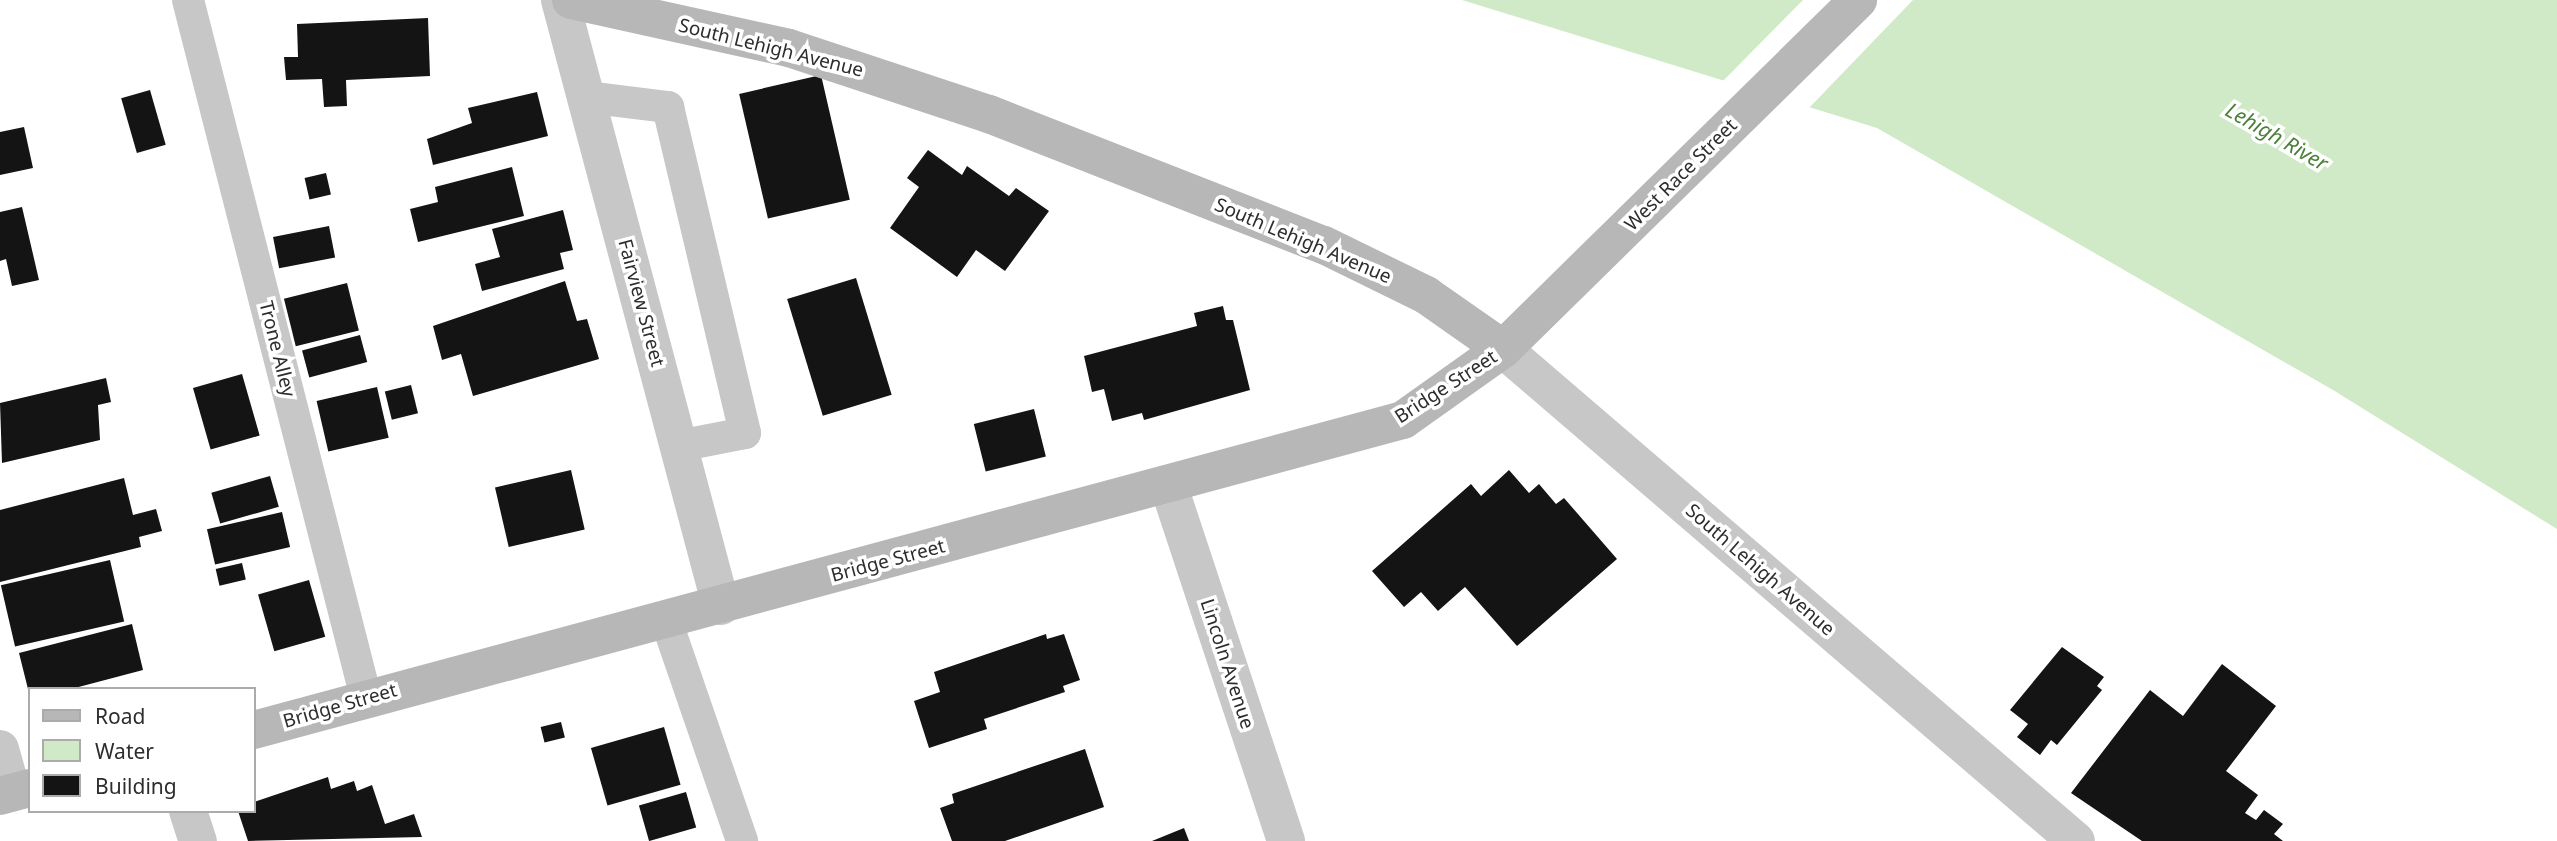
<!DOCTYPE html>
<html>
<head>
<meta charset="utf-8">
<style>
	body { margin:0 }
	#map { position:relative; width:2557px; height:841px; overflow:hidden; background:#fff; font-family:"Noto Sans",sans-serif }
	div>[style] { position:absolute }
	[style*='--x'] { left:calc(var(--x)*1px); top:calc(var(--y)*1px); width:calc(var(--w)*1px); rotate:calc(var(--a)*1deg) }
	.water>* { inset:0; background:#d0eac7 }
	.pier>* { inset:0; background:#fff }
	.building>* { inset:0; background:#141414; transform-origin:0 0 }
	.service>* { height:32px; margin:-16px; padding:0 16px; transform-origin:16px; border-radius:16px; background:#c7c7c7 }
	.minor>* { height:38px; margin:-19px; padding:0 19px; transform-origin:19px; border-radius:19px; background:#c7c7c7 }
	.secondary>* { height:38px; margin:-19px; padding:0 19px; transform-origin:19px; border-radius:19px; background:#b7b7b7 }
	span { translate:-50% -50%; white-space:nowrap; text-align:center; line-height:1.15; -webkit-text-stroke:7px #fff; paint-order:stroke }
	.street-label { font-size:19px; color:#2d2d2d }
	.water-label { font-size:21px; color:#4c803a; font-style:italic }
	.legend { position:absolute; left:28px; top:687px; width:228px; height:126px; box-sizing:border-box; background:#fff; border:2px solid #ababab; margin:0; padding:9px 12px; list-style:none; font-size:21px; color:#2d2d2d }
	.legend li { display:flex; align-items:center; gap:14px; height:35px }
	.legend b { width:35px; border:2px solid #ababab }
</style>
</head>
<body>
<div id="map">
	<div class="water">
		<div style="clip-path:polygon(1462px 0,2557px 0,2557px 529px,2333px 390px,1877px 128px)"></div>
	</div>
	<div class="pier">
		<div style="clip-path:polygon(1803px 0,1913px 0,1807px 110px,1720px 84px)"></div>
	</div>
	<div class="building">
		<div style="clip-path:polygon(428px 18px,430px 76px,346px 80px,347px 106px,324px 107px,322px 79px,286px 80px,284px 57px,298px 57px,297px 24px)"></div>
		<div style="left:821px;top:75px;width:128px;height:84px;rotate:77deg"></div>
		<div style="left:150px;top:90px;width:57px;height:30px;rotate:74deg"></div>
		<div style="clip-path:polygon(537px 92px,548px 136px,433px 165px,427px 139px,472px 123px,468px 108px)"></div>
		<div style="clip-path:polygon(24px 127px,33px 168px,0 175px,0 132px)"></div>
		<div style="clip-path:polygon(928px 150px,962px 175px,967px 166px,1009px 196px,1016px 188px,1049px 211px,1005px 271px,976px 250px,957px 277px,890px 228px,919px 187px,907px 178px)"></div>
		<div style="clip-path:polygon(512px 167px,524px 216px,418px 242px,410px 209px,438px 202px,435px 187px)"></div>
		<div style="left:326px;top:173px;width:22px;height:22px;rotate:77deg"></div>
		<div style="clip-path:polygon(22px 207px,39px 280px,12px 286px,6px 259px,0 261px,0 212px)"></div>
		<div style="clip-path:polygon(563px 210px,573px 250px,560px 253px,564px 269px,482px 291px,475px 264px,500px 257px,492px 229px)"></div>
		<div style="left:329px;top:226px;width:32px;height:57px;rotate:79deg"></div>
		<div style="left:856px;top:278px;width:122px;height:72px;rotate:73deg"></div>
		<div style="clip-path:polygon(565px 281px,577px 321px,587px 319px,599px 359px,473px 396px,461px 354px,442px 360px,433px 326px)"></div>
		<div style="left:347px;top:283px;width:49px;height:65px;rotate:76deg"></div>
		<div style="clip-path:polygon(1223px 306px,1226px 320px,1233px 320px,1250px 390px,1144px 420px,1142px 413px,1112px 421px,1104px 389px,1092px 392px,1084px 356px,1197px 326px,1194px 313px)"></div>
		<div style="left:360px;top:335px;width:28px;height:60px;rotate:75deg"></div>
		<div style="left:242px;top:374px;width:64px;height:51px;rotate:74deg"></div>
		<div style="clip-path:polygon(106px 378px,111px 402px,98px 405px,100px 440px,2px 463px,0 403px)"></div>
		<div style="left:411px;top:385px;width:29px;height:27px;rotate:76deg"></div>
		<div style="left:377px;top:387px;width:52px;height:62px;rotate:77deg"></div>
		<div style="left:1034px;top:409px;width:49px;height:62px;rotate:76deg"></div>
		<div style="left:571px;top:470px;width:61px;height:78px;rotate:77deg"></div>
		<div style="clip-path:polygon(1509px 470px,1529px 493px,1539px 484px,1556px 504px,1564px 498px,1617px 559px,1517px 646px,1465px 587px,1438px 611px,1421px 592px,1404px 607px,1372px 571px,1471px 484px,1481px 496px)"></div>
		<div style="left:270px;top:476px;width:32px;height:61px;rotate:74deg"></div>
		<div style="clip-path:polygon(124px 478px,133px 515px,156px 509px,162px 531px,139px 537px,141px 547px,0 582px,0 510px)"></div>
		<div style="left:282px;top:512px;width:36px;height:77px;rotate:77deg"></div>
		<div style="left:110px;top:560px;width:63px;height:112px;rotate:77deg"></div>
		<div style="left:242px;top:563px;width:17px;height:27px;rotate:77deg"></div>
		<div style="left:309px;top:580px;width:59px;height:53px;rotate:74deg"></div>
		<div style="clip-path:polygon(132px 624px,143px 670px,71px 689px,28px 689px,19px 653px)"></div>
		<div style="clip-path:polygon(1046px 634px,1047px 639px,1064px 634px,1080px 680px,1063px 686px,1065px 692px,984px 719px,987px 729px,929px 748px,914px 701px,940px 692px,934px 672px)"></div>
		<div style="clip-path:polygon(2062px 647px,2104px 677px,2097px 686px,2102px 690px,2057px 745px,2051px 740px,2040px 755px,2017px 737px,2028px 724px,2010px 710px)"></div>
		<div style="clip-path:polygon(2222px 664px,2276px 706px,2226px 771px,2258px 795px,2245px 813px,2256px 820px,2264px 810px,2283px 824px,2274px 834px,2283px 841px,2142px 841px,2071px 793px,2150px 690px,2183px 716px)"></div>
		<div style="left:561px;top:722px;width:16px;height:21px;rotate:76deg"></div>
		<div style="left:664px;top:727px;width:60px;height:76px;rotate:74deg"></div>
		<div style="clip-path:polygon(1085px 749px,1104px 807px,1005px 841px,952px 841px,940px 808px,954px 803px,952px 794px)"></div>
		<div style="clip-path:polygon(328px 777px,331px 789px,354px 781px,357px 791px,372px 785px,385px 824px,414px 814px,422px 837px,248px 841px,238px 811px,254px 811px,254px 802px)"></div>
		<div style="left:686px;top:792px;width:37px;height:49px;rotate:74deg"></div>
		<div style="clip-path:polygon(1184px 828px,1189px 841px,1152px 841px)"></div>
	</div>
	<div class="service">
		<div style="--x:188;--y:0;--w:720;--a:75.69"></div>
		<div style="--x:586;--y:97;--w:83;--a:7"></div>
		<div style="--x:668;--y:107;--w:335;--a:76.7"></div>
		<div style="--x:745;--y:433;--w:68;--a:169"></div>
		<div style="--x:666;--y:620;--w:234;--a:71"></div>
	</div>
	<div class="minor">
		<div style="--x:560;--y:0;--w:627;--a:75.12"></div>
		<div style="--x:1503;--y:349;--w:755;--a:40.65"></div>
		<div style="--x:1169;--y:487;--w:373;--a:71.7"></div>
		<div style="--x:0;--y:749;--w:45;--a:74.4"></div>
		<div style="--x:188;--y:811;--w:32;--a:72"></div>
	</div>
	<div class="secondary">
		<div style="--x:571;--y:0;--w:223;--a:12.4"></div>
		<div style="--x:789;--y:48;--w:211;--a:18.3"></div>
		<div style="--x:989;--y:114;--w:360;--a:21.4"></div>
		<div style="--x:1324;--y:245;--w:114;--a:26.1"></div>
		<div style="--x:1426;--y:295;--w:94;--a:35"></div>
		<div style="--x:254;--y:730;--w:1190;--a:-15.1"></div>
		<div style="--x:1403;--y:420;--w:123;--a:-35.4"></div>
		<div style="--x:1503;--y:349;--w:498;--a:-44.5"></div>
		<div style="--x:0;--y:796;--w:31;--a:-15"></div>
	</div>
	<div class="street-label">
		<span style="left:771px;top:48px;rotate:14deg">South Lehigh Avenue</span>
		<span style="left:1681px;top:175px;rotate:-45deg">West Race Street</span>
		<span style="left:1303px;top:241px;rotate:23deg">South Lehigh Avenue</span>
		<span style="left:641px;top:303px;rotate:75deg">Fairview Street</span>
		<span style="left:277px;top:349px;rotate:76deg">Trone Alley</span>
		<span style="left:1446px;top:387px;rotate:-33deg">Bridge Street</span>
		<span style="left:888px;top:561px;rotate:-15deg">Bridge Street</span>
		<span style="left:1760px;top:570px;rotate:41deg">South Lehigh Avenue</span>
		<span style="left:1227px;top:664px;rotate:72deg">Lincoln Avenue</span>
		<span style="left:340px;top:706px;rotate:-16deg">Bridge Street</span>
	</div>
	<div class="water-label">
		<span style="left:2277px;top:136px;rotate:30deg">Lehigh River</span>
	</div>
	<ul class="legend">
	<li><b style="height:9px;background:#b7b7b7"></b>Road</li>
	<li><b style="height:19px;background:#d0eac7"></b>Water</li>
	<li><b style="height:19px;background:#141414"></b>Building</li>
	</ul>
</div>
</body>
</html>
